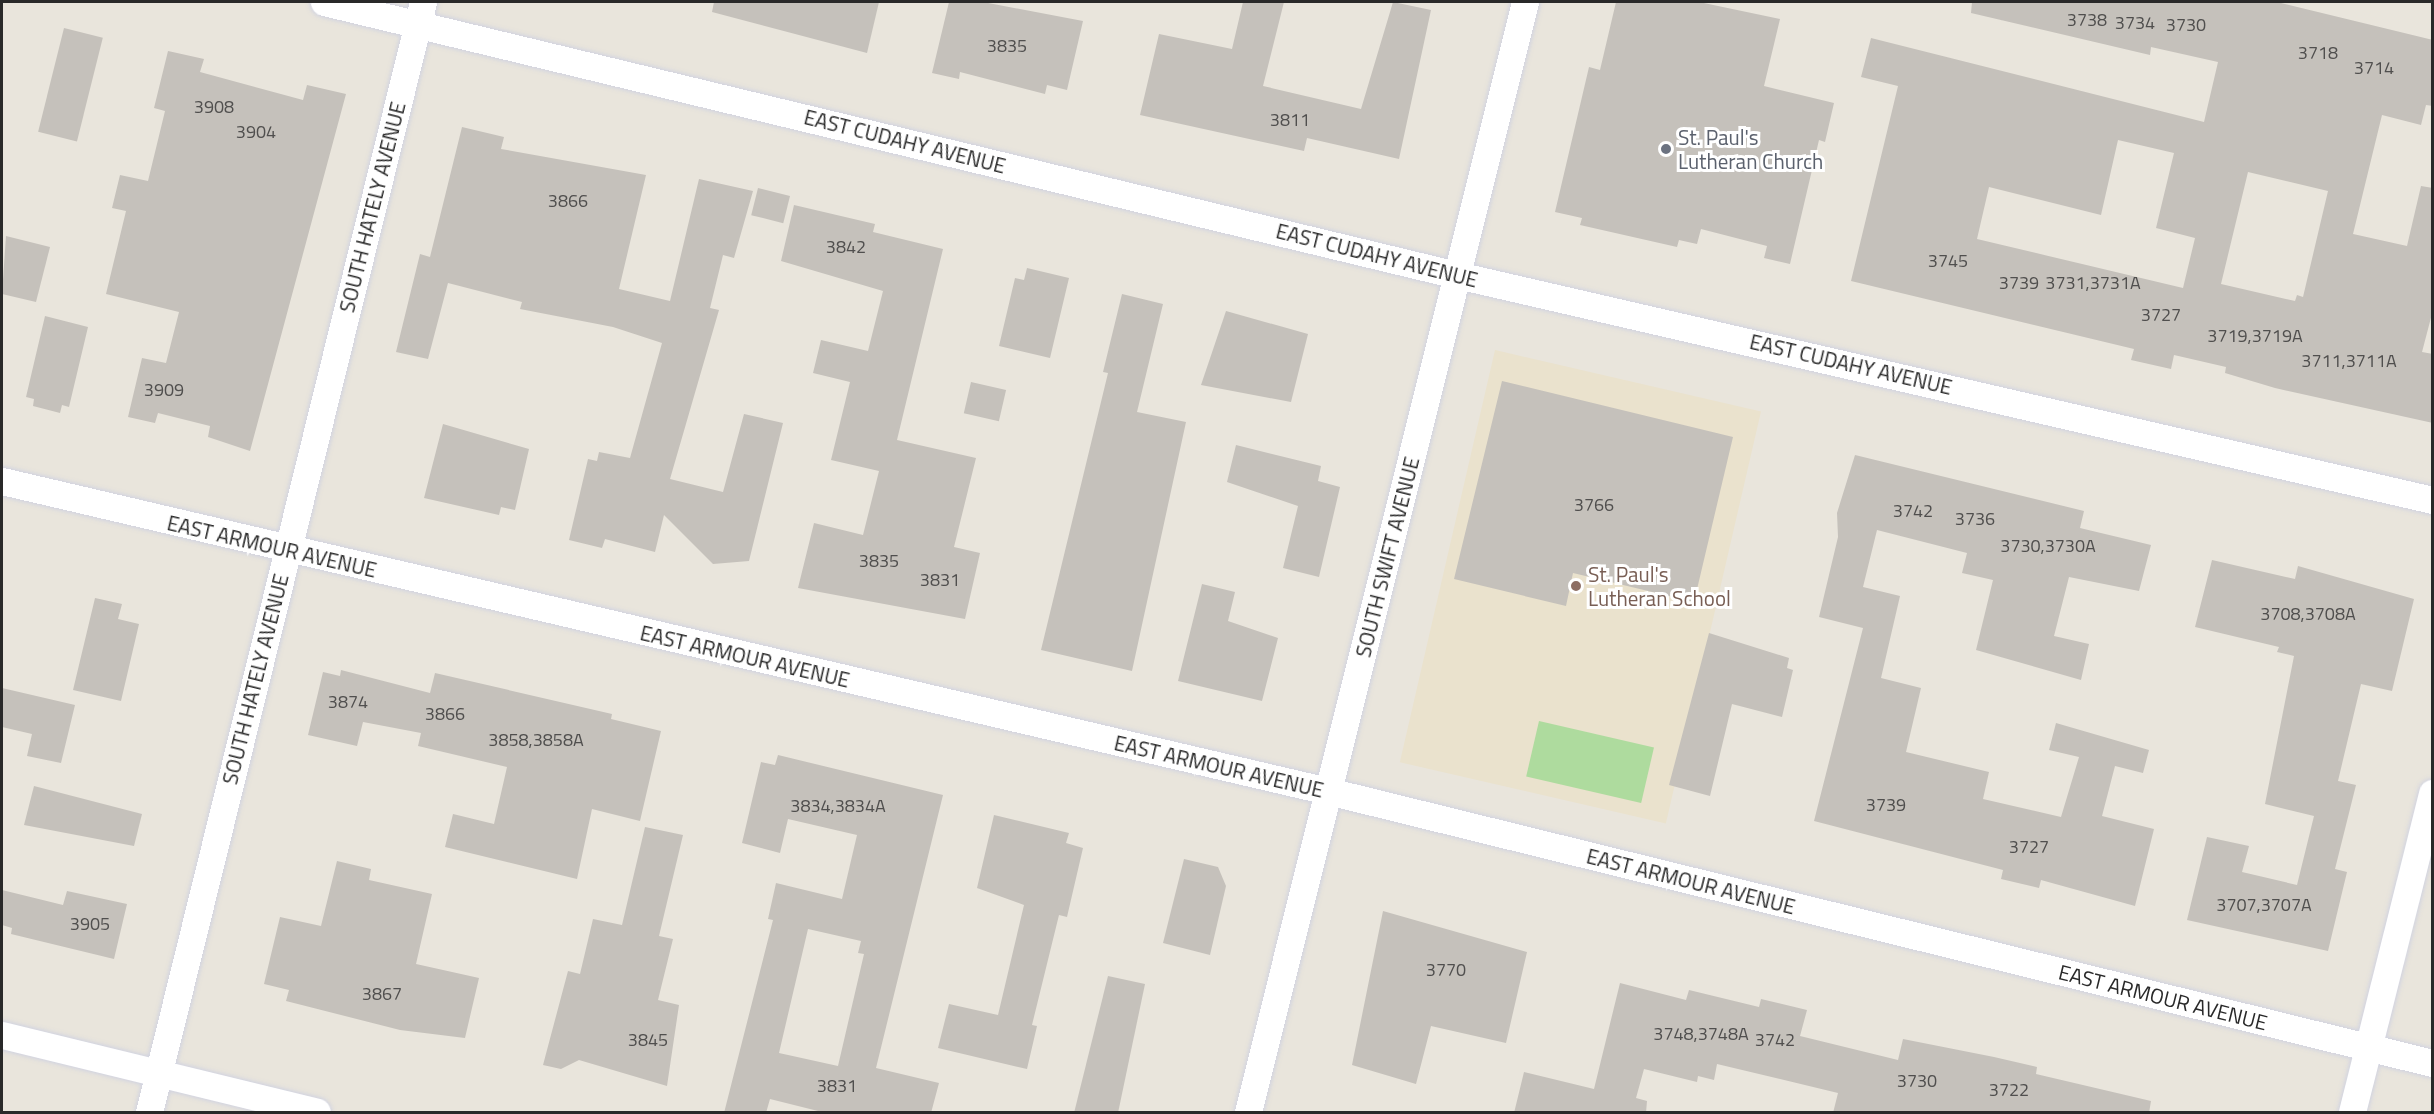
<!DOCTYPE html>
<html>
<head>
<meta charset="utf-8">
<style>
	body { margin:0 }
	#map { position:relative; width:2434px; height:1114px; overflow:hidden; background:#e9e5dc; font-family:"Titillium Web",sans-serif }
	div>[style] { position:absolute }
	[style*='--x'] { left:calc(var(--x)*1px); top:calc(var(--y)*1px); width:calc(var(--w)*1px); rotate:calc(var(--a)*1deg) }
	.education>* { inset:0; background:#eae2cd; transform-origin:0 0 }
	.green>* { inset:0; background:#aedb9e; transform-origin:0 0 }
	.building>* { inset:0; background:#c5c1bb; transform-origin:0 0 }
	.roads { filter:drop-shadow(0 0 2px #d1d3e0) drop-shadow(0 0 2px #d1d3e0) }
	.minor>* { height:27px; margin:-13.5px; padding:0 13.5px; transform-origin:13.5px; border-radius:13.5px; background:#fff }
	.dots>* { width:16px; height:16px; translate:-50% -50%; box-sizing:border-box; border:3px solid #fff; border-radius:50% }
	span { translate:-50% -50%; white-space:nowrap; text-align:center; line-height:1.15; -webkit-text-stroke:6px #fff; paint-order:stroke }
	.number-label { font-size:18px; color:#504f4e }
	.number-label span { -webkit-text-stroke-width:0 }
	.worship-label { font-size:21px; color:#5b616d }
	.left { translate:0 -50%; text-align:left }
	.street-label { font-size:21px; color:#292929 }
	.education-label { font-size:21px; color:#785e54 }
	.frame { position:absolute; inset:0; border:3px solid #292929; pointer-events:none }
</style>
</head>
<body>
<div id="map">
	<div class="education">
		<div style="left:1495px;top:350px;width:273px;height:423px;rotate:13deg"></div>
	</div>
	<div class="green">
		<div style="left:1539px;top:721px;width:118px;height:57px;rotate:13deg"></div>
	</div>
	<div class="building">
		<div style="clip-path:polygon(714px 2px,879px 2px,867px 53px,712px 12px)"></div>
		<div style="clip-path:polygon(949px 2px,983px 2px,1083px 21px,1067px 90px,1047px 85px,1045px 94px,960px 72px,959px 79px,932px 73px)"></div>
		<div style="clip-path:polygon(1243px 2px,1284px 2px,1263px 86px,1361px 109px,1393px 2px,1431px 10px,1399px 159px,1307px 138px,1304px 151px,1140px 115px,1159px 34px,1232px 49px)"></div>
		<div style="clip-path:polygon(1616px 2px,1699px 2px,1780px 19px,1764px 86px,1834px 103px,1825px 142px,1819px 140px,1790px 264px,1764px 258px,1767px 246px,1701px 229px,1697px 244px,1679px 240px,1677px 247px,1580px 225px,1582px 218px,1555px 212px,1589px 67px,1600px 70px)"></div>
		<div style="clip-path:polygon(evenodd,1972px 2px,2277px 2px,2433px 40px,2433px 106px,2426px 105px,2421px 125px,2382px 115px,2353px 234px,2407px 246px,2421px 186px,2433px 188px,2433px 310px,2422px 352px,2433px 354px,2433px 423px,2275px 388px,2225px 373px,2226px 367px,2174px 355px,2171px 369px,2131px 360px,2134px 349px,1851px 281px,1898px 86px,1861px 77px,1871px 38px,2204px 122px,2218px 62px,2151px 47px,2150px 55px,1971px 13px,1972px 2px,2118px 140px,2174px 153px,2156px 228px,2195px 238px,2183px 288px,1977px 239px,1989px 187px,2101px 215px,2118px 140px,1972px 2px,2248px 172px,2328px 191px,2303px 297px,2297px 295px,2295px 301px,2221px 284px,2248px 172px)"></div>
		<div style="left:64px;top:28px;width:40px;height:107px;rotate:14deg"></div>
		<div style="clip-path:polygon(168px 51px,204px 59px,200px 72px,303px 100px,307px 85px,346px 94px,250px 451px,208px 437px,210px 426px,158px 413px,155px 423px,128px 417px,142px 358px,166px 363px,179px 312px,106px 294px,126px 211px,112px 208px,120px 175px,148px 181px,165px 111px,154px 108px)"></div>
		<div style="clip-path:polygon(462px 127px,504px 137px,501px 149px,646px 175px,619px 289px,670px 301px,699px 179px,753px 191px,734px 258px,723px 255px,710px 308px,719px 310px,670px 479px,723px 492px,744px 414px,783px 423px,749px 561px,713px 564px,664px 515px,655px 552px,605px 539px,602px 548px,569px 540px,588px 459px,597px 461px,599px 452px,630px 458px,662px 343px,613px 327px,520px 309px,522px 302px,448px 283px,428px 359px,396px 352px,420px 254px,430px 257px)"></div>
		<div style="left:758px;top:188px;width:33px;height:28px;rotate:14deg"></div>
		<div style="clip-path:polygon(794px 205px,875px 224px,873px 232px,943px 249px,897px 440px,976px 458px,954px 547px,980px 553px,965px 619px,798px 588px,814px 523px,863px 535px,879px 471px,831px 460px,850px 382px,813px 373px,821px 340px,868px 351px,883px 291px,781px 261px)"></div>
		<div style="clip-path:polygon(6px 236px,50px 247px,36px 302px,2px 294px)"></div>
		<div style="clip-path:polygon(1027px 268px,1069px 278px,1050px 358px,999px 346px,1015px 278px,1024px 280px)"></div>
		<div style="clip-path:polygon(1122px 294px,1163px 304px,1137px 412px,1186px 422px,1132px 671px,1041px 650px,1108px 373px,1103px 372px)"></div>
		<div style="clip-path:polygon(1226px 311px,1308px 334px,1291px 402px,1201px 385px)"></div>
		<div style="clip-path:polygon(45px 316px,88px 327px,69px 407px,62px 405px,60px 413px,33px 406px,34px 399px,26px 397px)"></div>
		<div style="clip-path:polygon(1502px 381px,1733px 437px,1694px 602px,1573px 573px,1566px 606px,1454px 579px)"></div>
		<div style="left:971px;top:382px;width:36px;height:32px;rotate:13deg"></div>
		<div style="clip-path:polygon(443px 424px,529px 449px,515px 510px,501px 507px,499px 515px,424px 498px)"></div>
		<div style="clip-path:polygon(1236px 445px,1321px 466px,1318px 481px,1340px 487px,1319px 577px,1283px 568px,1298px 506px,1227px 482px)"></div>
		<div style="clip-path:polygon(1855px 455px,2084px 511px,2080px 528px,2151px 545px,2139px 591px,2069px 577px,2054px 636px,2089px 644px,2081px 680px,1976px 650px,1993px 580px,1962px 573px,1967px 553px,1877px 530px,1863px 587px,1900px 596px,1881px 678px,1921px 688px,1906px 752px,1989px 772px,1983px 799px,2061px 817px,2079px 757px,2049px 750px,2056px 723px,2149px 750px,2143px 773px,2115px 766px,2102px 816px,2154px 829px,2135px 906px,2041px 880px,2039px 888px,2001px 879px,2003px 870px,1814px 821px,1863px 628px,1819px 617px,1838px 537px,1837px 513px)"></div>
		<div style="clip-path:polygon(2212px 560px,2295px 579px,2298px 566px,2414px 599px,2392px 691px,2361px 684px,2338px 781px,2356px 785px,2335px 869px,2347px 872px,2328px 951px,2187px 920px,2207px 837px,2249px 846px,2242px 872px,2297px 885px,2314px 816px,2265px 804px,2294px 656px,2277px 652px,2279px 647px,2195px 627px)"></div>
		<div style="clip-path:polygon(1202px 584px,1235px 592px,1228px 621px,1278px 638px,1262px 701px,1178px 681px)"></div>
		<div style="clip-path:polygon(95px 598px,122px 604px,118px 619px,139px 624px,121px 701px,73px 690px)"></div>
		<div style="clip-path:polygon(1709px 633px,1789px 658px,1787px 668px,1793px 670px,1782px 717px,1732px 704px,1710px 796px,1669px 785px)"></div>
		<div style="clip-path:polygon(341px 670px,430px 693px,435px 673px,612px 714px,611px 719px,661px 731px,640px 821px,592px 809px,577px 879px,445px 847px,453px 814px,494px 824px,507px 767px,418px 746px,421px 733px,363px 722px,357px 746px,308px 735px,323px 672px,340px 676px)"></div>
		<div style="clip-path:polygon(2px 688px,75px 705px,61px 763px,27px 756px,32px 734px,2px 727px)"></div>
		<div style="clip-path:polygon(evenodd,778px 755px,943px 795px,876px 1068px,939px 1083px,931px 1113px,826px 1113px,770px 1099px,766px 1113px,724px 1113px,773px 920px,768px 919px,776px 883px,842px 899px,857px 835px,788px 819px,780px 853px,742px 843px,761px 762px,775px 765px,778px 755px,808px 929px,861px 941px,858px 953px,864px 954px,838px 1066px,779px 1053px,808px 929px)"></div>
		<div style="clip-path:polygon(34px 786px,142px 814px,134px 846px,24px 825px)"></div>
		<div style="clip-path:polygon(994px 815px,1069px 833px,1066px 843px,1083px 848px,1067px 917px,1059px 915px,1032px 1025px,1037px 1026px,1027px 1069px,938px 1048px,949px 1004px,998px 1015px,1024px 905px,977px 888px)"></div>
		<div style="clip-path:polygon(645px 827px,683px 835px,659px 936px,673px 939px,658px 1000px,679px 1005px,667px 1086px,579px 1060px,561px 1069px,543px 1065px,568px 971px,580px 974px,593px 919px,622px 925px)"></div>
		<div style="clip-path:polygon(1184px 859px,1218px 867px,1226px 886px,1210px 955px,1163px 943px)"></div>
		<div style="clip-path:polygon(337px 861px,371px 869px,369px 880px,432px 894px,416px 964px,479px 978px,465px 1038px,400px 1030px,286px 1001px,289px 990px,264px 984px,280px 917px,321px 926px)"></div>
		<div style="clip-path:polygon(2px 890px,63px 905px,67px 891px,127px 904px,114px 959px,11px 934px,12px 928px,2px 925px)"></div>
		<div style="clip-path:polygon(1383px 911px,1527px 952px,1506px 1043px,1431px 1026px,1416px 1084px,1352px 1065px)"></div>
		<div style="clip-path:polygon(1108px 976px,1145px 984px,1118px 1113px,1074px 1113px)"></div>
		<div style="clip-path:polygon(1620px 983px,1686px 1000px,1689px 990px,1759px 1007px,1761px 999px,1807px 1010px,1800px 1036px,1898px 1060px,1903px 1039px,1994px 1057px,2037px 1067px,2036px 1074px,2151px 1101px,2149px 1113px,1833px 1113px,1838px 1093px,1717px 1064px,1714px 1080px,1698px 1076px,1697px 1082px,1644px 1069px,1636px 1098px,1647px 1101px,1646px 1113px,1514px 1113px,1524px 1072px,1594px 1089px)"></div>
	</div>
	<div class="roads">
		<div class="minor">
			<div style="--x:324;--y:2;--w:1165;--a:13.55"></div>
			<div style="--x:1457;--y:275;--w:1001;--a:12.99"></div>
			<div style="--x:2;--y:481;--w:1362;--a:13.16"></div>
			<div style="--x:1328;--y:791;--w:1137;--a:13.84"></div>
			<div style="--x:2;--y:1035;--w:324;--a:13.7"></div>
			<div style="--x:149;--y:1112;--w:1143;--a:-76.13"></div>
			<div style="--x:1248;--y:1112;--w:1144;--a:-75.99"></div>
			<div style="--x:2352;--y:1112;--w:329;--a:-75.9"></div>
		</div>
	</div>
	<div class="dots">
		<div style="left:1666px;top:149px;background:#6b7280"></div>
		<div style="left:1576px;top:586px;background:#8d6e63"></div>
	</div>
	<div class="number-label">
		<span style="left:2087px;top:20px">3738</span>
		<span style="left:2135px;top:23px">3734</span>
		<span style="left:2186px;top:25px">3730</span>
		<span style="left:1007px;top:46px">3835</span>
		<span style="left:2318px;top:53px">3718</span>
		<span style="left:2374px;top:68px">3714</span>
		<span style="left:214px;top:107px">3908</span>
		<span style="left:1290px;top:120px">3811</span>
		<span style="left:256px;top:132px">3904</span>
		<span style="left:568px;top:201px">3866</span>
		<span style="left:846px;top:247px">3842</span>
		<span style="left:1948px;top:261px">3745</span>
		<span style="left:2019px;top:283px">3739</span>
		<span style="left:2093px;top:283px">3731,3731A</span>
		<span style="left:2161px;top:315px">3727</span>
		<span style="left:2255px;top:336px">3719,3719A</span>
		<span style="left:2349px;top:361px">3711,3711A</span>
		<span style="left:164px;top:390px">3909</span>
		<span style="left:1594px;top:505px">3766</span>
		<span style="left:1913px;top:511px">3742</span>
		<span style="left:1975px;top:519px">3736</span>
		<span style="left:2048px;top:546px">3730,3730A</span>
		<span style="left:879px;top:561px">3835</span>
		<span style="left:940px;top:580px">3831</span>
		<span style="left:2308px;top:614px">3708,3708A</span>
		<span style="left:348px;top:702px">3874</span>
		<span style="left:445px;top:714px">3866</span>
		<span style="left:536px;top:740px">3858,3858A</span>
		<span style="left:1886px;top:805px">3739</span>
		<span style="left:838px;top:806px">3834,3834A</span>
		<span style="left:2029px;top:847px">3727</span>
		<span style="left:2264px;top:905px">3707,3707A</span>
		<span style="left:90px;top:924px">3905</span>
		<span style="left:1446px;top:970px">3770</span>
		<span style="left:382px;top:994px">3867</span>
		<span style="left:1701px;top:1034px">3748,3748A</span>
		<span style="left:648px;top:1040px">3845</span>
		<span style="left:1775px;top:1040px">3742</span>
		<span style="left:1917px;top:1081px">3730</span>
		<span style="left:837px;top:1086px">3831</span>
		<span style="left:2009px;top:1090px">3722</span>
	</div>
	<div class="worship-label">
		<span class="left" style="left:1678px;top:149px">St. Paul's<br>Lutheran Church</span>
	</div>
	<div class="street-label">
		<span style="left:905px;top:141px;rotate:14deg">EAST CUDAHY AVENUE</span>
		<span style="left:372px;top:207px;rotate:-76deg">SOUTH HATELY AVENUE</span>
		<span style="left:1377px;top:255px;rotate:14deg">EAST CUDAHY AVENUE</span>
		<span style="left:1851px;top:364px;rotate:13deg">EAST CUDAHY AVENUE</span>
		<span style="left:272px;top:546px;rotate:13deg">EAST ARMOUR AVENUE</span>
		<span style="left:1387px;top:557px;rotate:-76deg">SOUTH SWIFT AVENUE</span>
		<span style="left:745px;top:656px;rotate:13deg">EAST ARMOUR AVENUE</span>
		<span style="left:255px;top:679px;rotate:-76deg">SOUTH HATELY AVENUE</span>
		<span style="left:1219px;top:766px;rotate:13deg">EAST ARMOUR AVENUE</span>
		<span style="left:1691px;top:881px;rotate:14deg">EAST ARMOUR AVENUE</span>
		<span style="left:2163px;top:997px;rotate:14deg">EAST ARMOUR AVENUE</span>
	</div>
	<div class="education-label">
		<span class="left" style="left:1588px;top:586px">St. Paul's<br>Lutheran School</span>
	</div>
	<div class="frame"></div>
</div>
</body>
</html>
